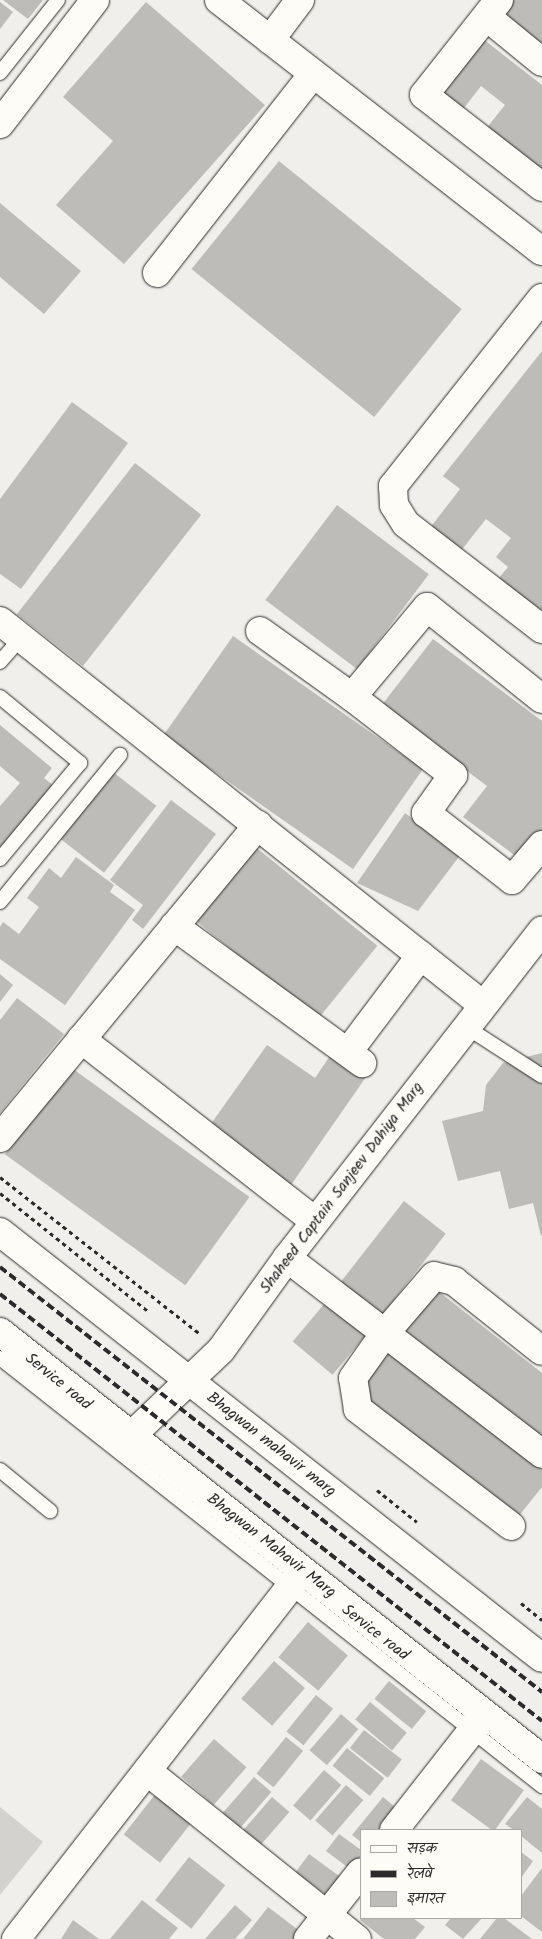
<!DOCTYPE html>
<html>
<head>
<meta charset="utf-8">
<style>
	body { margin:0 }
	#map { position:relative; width:542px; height:1939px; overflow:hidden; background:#f0efeb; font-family:Kalam,"Playpen Sans Deva",sans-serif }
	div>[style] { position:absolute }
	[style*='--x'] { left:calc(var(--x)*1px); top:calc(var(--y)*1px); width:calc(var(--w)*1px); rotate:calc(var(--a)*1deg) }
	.green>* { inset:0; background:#d3d2cf }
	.building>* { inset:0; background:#bdbcb8; transform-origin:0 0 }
	.path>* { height:3px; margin-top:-1.5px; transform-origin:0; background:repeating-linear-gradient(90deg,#2b2b2b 0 4px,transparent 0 8px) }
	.roads { filter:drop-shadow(0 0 1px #2b2b2b) drop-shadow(0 0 1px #2b2b2b) }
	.service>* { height:14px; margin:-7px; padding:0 7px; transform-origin:7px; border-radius:7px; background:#fdfcf7 }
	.minor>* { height:28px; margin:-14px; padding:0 14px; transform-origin:14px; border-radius:14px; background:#fdfcf7 }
	.secondary>* { height:28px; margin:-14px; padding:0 14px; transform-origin:14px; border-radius:14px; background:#fdfcf7 }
	.rail>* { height:4px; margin-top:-2px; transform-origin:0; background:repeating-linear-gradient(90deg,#2b2b2b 0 8px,transparent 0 12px) }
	span { translate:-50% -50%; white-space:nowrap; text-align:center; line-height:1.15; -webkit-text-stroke:4px #fdfcf7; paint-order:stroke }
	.street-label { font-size:16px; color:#2b2b2b }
	.legend { position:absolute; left:360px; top:1829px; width:162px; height:90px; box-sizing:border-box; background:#fdfcf7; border:1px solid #a9a8a5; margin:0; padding:6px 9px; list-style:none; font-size:15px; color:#2b2b2b }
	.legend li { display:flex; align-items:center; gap:10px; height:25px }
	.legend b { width:25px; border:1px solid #a9a8a5 }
</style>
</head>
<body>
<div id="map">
	<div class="green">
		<div style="clip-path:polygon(0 1807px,43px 1842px,0 1895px)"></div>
	</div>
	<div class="building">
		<div style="clip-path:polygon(3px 0,43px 0,28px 19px)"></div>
		<div style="clip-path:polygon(511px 0,542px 0,542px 59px,494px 22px)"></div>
		<div style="clip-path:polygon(0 2px,13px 12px,0 29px)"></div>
		<div style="clip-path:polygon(146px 2px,265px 105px,124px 264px,56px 205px,113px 141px,63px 97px)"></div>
		<div style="clip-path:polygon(483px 39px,542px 85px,542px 183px,481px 135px,505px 105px,481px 86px,457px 117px,435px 100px)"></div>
		<div style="left:279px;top:161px;width:235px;height:139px;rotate:39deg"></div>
		<div style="clip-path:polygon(0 203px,81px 271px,44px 314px,0 277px)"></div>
		<div style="clip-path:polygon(542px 351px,542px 624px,492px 586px,508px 567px,496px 557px,511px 538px,486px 519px,456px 557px,426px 533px,460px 489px,443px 476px)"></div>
		<div style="clip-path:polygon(72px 402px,128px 443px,21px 589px,0 574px,0 499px)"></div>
		<div style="left:135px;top:463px;width:84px;height:192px;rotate:38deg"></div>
		<div style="left:337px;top:505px;width:115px;height:119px;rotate:37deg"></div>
		<div style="left:233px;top:636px;width:232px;height:122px;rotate:35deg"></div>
		<div style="clip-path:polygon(433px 639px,542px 721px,542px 841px,525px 863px,463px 817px,487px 786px,381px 706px)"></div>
		<div style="clip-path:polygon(0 725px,52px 768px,44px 778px,54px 786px,0 852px,0 806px,20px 783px,0 766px)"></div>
		<div style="left:113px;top:772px;width:55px;height:85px;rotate:38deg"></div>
		<div style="clip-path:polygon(171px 800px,216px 834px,143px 929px,132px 920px,143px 905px,110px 880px)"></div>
		<div style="clip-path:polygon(405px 813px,461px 854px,418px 911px,357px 883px)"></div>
		<div style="left:253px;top:845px;width:160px;height:95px;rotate:39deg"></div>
		<div style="clip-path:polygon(76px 857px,114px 885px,110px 892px,135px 910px,65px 1005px,0 959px,0 927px,3px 922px,19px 934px,39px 907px,27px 898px,49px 868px,61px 878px)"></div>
		<div style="clip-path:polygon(0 974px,13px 985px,0 1002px)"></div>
		<div style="clip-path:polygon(17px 998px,64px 1034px,0 1113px,0 1020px)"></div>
		<div style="clip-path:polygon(267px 1045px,315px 1078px,332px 1053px,366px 1077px,291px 1185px,208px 1128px)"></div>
		<div style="clip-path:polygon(542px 1053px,542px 1235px,541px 1236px,533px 1203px,509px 1209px,500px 1171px,458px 1181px,442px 1121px,483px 1111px,486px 1085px,503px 1063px)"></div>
		<div style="left:69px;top:1066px;width:223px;height:109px;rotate:36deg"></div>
		<div style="left:404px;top:1201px;width:53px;height:110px;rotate:38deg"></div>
		<div style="clip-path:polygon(433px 1287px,542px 1373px,542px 1446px,398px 1332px)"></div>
		<div style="left:330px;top:1297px;width:52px;height:58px;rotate:40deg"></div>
		<div style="clip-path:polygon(389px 1350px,542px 1469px,542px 1487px,518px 1517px,357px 1392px)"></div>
		<div style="left:308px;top:1622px;width:52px;height:46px;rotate:40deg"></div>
		<div style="left:274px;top:1661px;width:41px;height:50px;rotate:41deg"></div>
		<div style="left:389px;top:1681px;width:48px;height:23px;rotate:39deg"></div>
		<div style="left:316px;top:1695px;width:22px;height:47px;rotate:39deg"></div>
		<div style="left:370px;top:1702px;width:48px;height:23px;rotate:40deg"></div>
		<div style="left:341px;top:1714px;width:23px;height:48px;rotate:41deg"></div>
		<div style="left:364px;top:1730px;width:48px;height:23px;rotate:38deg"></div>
		<div style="left:286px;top:1737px;width:22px;height:47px;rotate:39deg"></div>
		<div style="left:214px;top:1739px;width:43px;height:50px;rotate:41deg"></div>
		<div style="left:347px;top:1748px;width:48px;height:23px;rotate:39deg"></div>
		<div style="left:481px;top:1759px;width:53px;height:51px;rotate:36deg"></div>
		<div style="left:324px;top:1770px;width:23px;height:47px;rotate:41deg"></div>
		<div style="left:254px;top:1777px;width:23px;height:48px;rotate:41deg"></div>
		<div style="left:346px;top:1785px;width:23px;height:47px;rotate:41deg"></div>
		<div style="left:157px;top:1792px;width:46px;height:54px;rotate:38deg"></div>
		<div style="left:272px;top:1797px;width:23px;height:48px;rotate:41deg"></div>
		<div style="clip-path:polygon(383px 1797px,400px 1811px,384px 1830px,361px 1830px,361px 1842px,352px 1835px)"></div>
		<div style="clip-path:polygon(527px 1797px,542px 1809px,542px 1853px,521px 1836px,521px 1830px,514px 1830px,505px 1824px)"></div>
		<div style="clip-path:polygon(339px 1834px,361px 1850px,361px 1863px,354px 1872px,326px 1851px)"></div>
		<div style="clip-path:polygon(521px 1852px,533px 1861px,521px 1878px)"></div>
		<div style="left:309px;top:1854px;width:47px;height:23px;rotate:36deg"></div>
		<div style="left:189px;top:1857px;width:46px;height:55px;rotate:38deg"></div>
		<div style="clip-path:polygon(542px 1868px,542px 1932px,521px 1916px,521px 1896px)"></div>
		<div style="clip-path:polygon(142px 1900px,178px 1928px,169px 1939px,110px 1939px)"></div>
		<div style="clip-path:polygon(235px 1905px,252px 1920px,235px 1939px,205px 1939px)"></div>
		<div style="clip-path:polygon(268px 1907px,305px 1935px,302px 1939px,243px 1939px)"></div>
		<div style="clip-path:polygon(362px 1918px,413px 1918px,425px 1927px,415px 1939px,384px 1939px,360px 1920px)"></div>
		<div style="clip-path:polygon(451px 1918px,482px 1918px,463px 1939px,445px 1925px)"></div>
		<div style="clip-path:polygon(497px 1918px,504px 1918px,532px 1939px,480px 1939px)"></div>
		<div style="clip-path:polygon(73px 1920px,99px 1939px,61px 1939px)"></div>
	</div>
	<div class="path">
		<div style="--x:0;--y:1177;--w:254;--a:38.1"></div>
		<div style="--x:0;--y:1193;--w:189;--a:38.6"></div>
		<div style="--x:377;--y:1490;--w:51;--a:38.7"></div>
		<div style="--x:521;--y:1603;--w:27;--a:39"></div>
	</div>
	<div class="roads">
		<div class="service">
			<div style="--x:0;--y:73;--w:93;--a:-51.5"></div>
			<div style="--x:0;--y:662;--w:32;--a:-49"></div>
			<div style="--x:0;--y:697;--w:104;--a:39.5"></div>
			<div style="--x:80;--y:763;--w:125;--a:129.8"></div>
			<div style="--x:0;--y:902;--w:190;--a:-50.8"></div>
			<div style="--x:466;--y:1027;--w:90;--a:32.8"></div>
			<div style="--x:0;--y:1358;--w:691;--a:38.3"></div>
			<div style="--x:0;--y:1470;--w:65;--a:39.4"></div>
		</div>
		<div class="minor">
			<div style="--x:219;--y:0;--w:409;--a:37.9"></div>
			<div style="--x:499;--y:0;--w:121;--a:128.3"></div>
			<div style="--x:424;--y:95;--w:150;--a:37.9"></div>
			<div style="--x:487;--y:17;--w:71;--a:39.3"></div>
			<div style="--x:270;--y:40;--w:50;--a:-53.1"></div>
			<div style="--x:0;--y:124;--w:156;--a:-52.5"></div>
			<div style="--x:157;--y:273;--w:253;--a:-51.9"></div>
			<div style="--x:542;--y:298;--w:240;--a:128.4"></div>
			<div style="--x:393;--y:486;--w:19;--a:87"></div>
			<div style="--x:394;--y:505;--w:22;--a:58"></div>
			<div style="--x:406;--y:524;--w:172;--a:37.7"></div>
			<div style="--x:0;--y:621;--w:617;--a:38.49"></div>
			<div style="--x:260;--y:631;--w:113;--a:35.7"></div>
			<div style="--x:542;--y:699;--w:147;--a:-141.3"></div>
			<div style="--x:427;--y:607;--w:117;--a:129.8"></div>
			<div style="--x:352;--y:697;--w:128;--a:37.7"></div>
			<div style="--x:453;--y:775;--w:47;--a:125.4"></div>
			<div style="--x:426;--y:813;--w:109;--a:37.9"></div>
			<div style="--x:512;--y:880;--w:46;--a:-49.4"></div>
			<div style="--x:174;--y:926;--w:233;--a:36.1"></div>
			<div style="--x:81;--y:1039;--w:296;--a:37.9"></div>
			<div style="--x:348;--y:1052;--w:121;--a:-53"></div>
			<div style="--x:0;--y:1138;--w:406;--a:-50.5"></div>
			<div style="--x:287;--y:1258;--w:322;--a:37.5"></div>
			<div style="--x:131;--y:1436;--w:124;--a:-43.7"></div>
			<div style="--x:221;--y:1350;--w:113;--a:-54.3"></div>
			<div style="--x:287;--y:1258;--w:415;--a:-52.1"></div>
			<div style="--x:511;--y:1526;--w:193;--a:-142.6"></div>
			<div style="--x:358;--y:1409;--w:31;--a:-99"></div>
			<div style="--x:353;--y:1378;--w:55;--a:-54.6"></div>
			<div style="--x:385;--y:1333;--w:75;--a:-49.3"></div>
			<div style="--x:434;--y:1276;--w:21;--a:14"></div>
			<div style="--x:454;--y:1281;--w:112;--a:38.5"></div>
			<div style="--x:147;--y:1771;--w:269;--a:38.7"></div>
			<div style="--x:394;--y:1830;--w:147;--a:-51.9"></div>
			<div style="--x:16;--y:1939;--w:466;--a:-52.1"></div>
			<div style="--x:308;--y:1939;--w:85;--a:-51.7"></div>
		</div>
		<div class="secondary">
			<div style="--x:0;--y:1232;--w:689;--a:38.17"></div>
			<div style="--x:0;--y:1332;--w:690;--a:38.23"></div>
		</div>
	</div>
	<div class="rail">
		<div style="--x:0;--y:1267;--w:689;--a:38.1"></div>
		<div style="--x:0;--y:1294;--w:690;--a:38.23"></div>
	</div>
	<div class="street-label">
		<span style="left:342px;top:1188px;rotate:-53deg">Shaheed Captain Sanjeev Dahiya Marg</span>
		<span style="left:58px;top:1382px;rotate:39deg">Service road</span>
		<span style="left:271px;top:1445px;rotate:38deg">Bhagwan mahavir marg</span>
		<span style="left:271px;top:1546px;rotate:38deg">Bhagwan Mahavir Marg</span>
		<span style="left:375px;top:1633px;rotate:38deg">Service road</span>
	</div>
	<ul class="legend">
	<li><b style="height:6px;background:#fdfcf7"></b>सड़क</li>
	<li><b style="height:6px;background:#2b2b2b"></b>रेलवे</li>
	<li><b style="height:14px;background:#bdbcb8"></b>इमारत</li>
	</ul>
</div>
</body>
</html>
